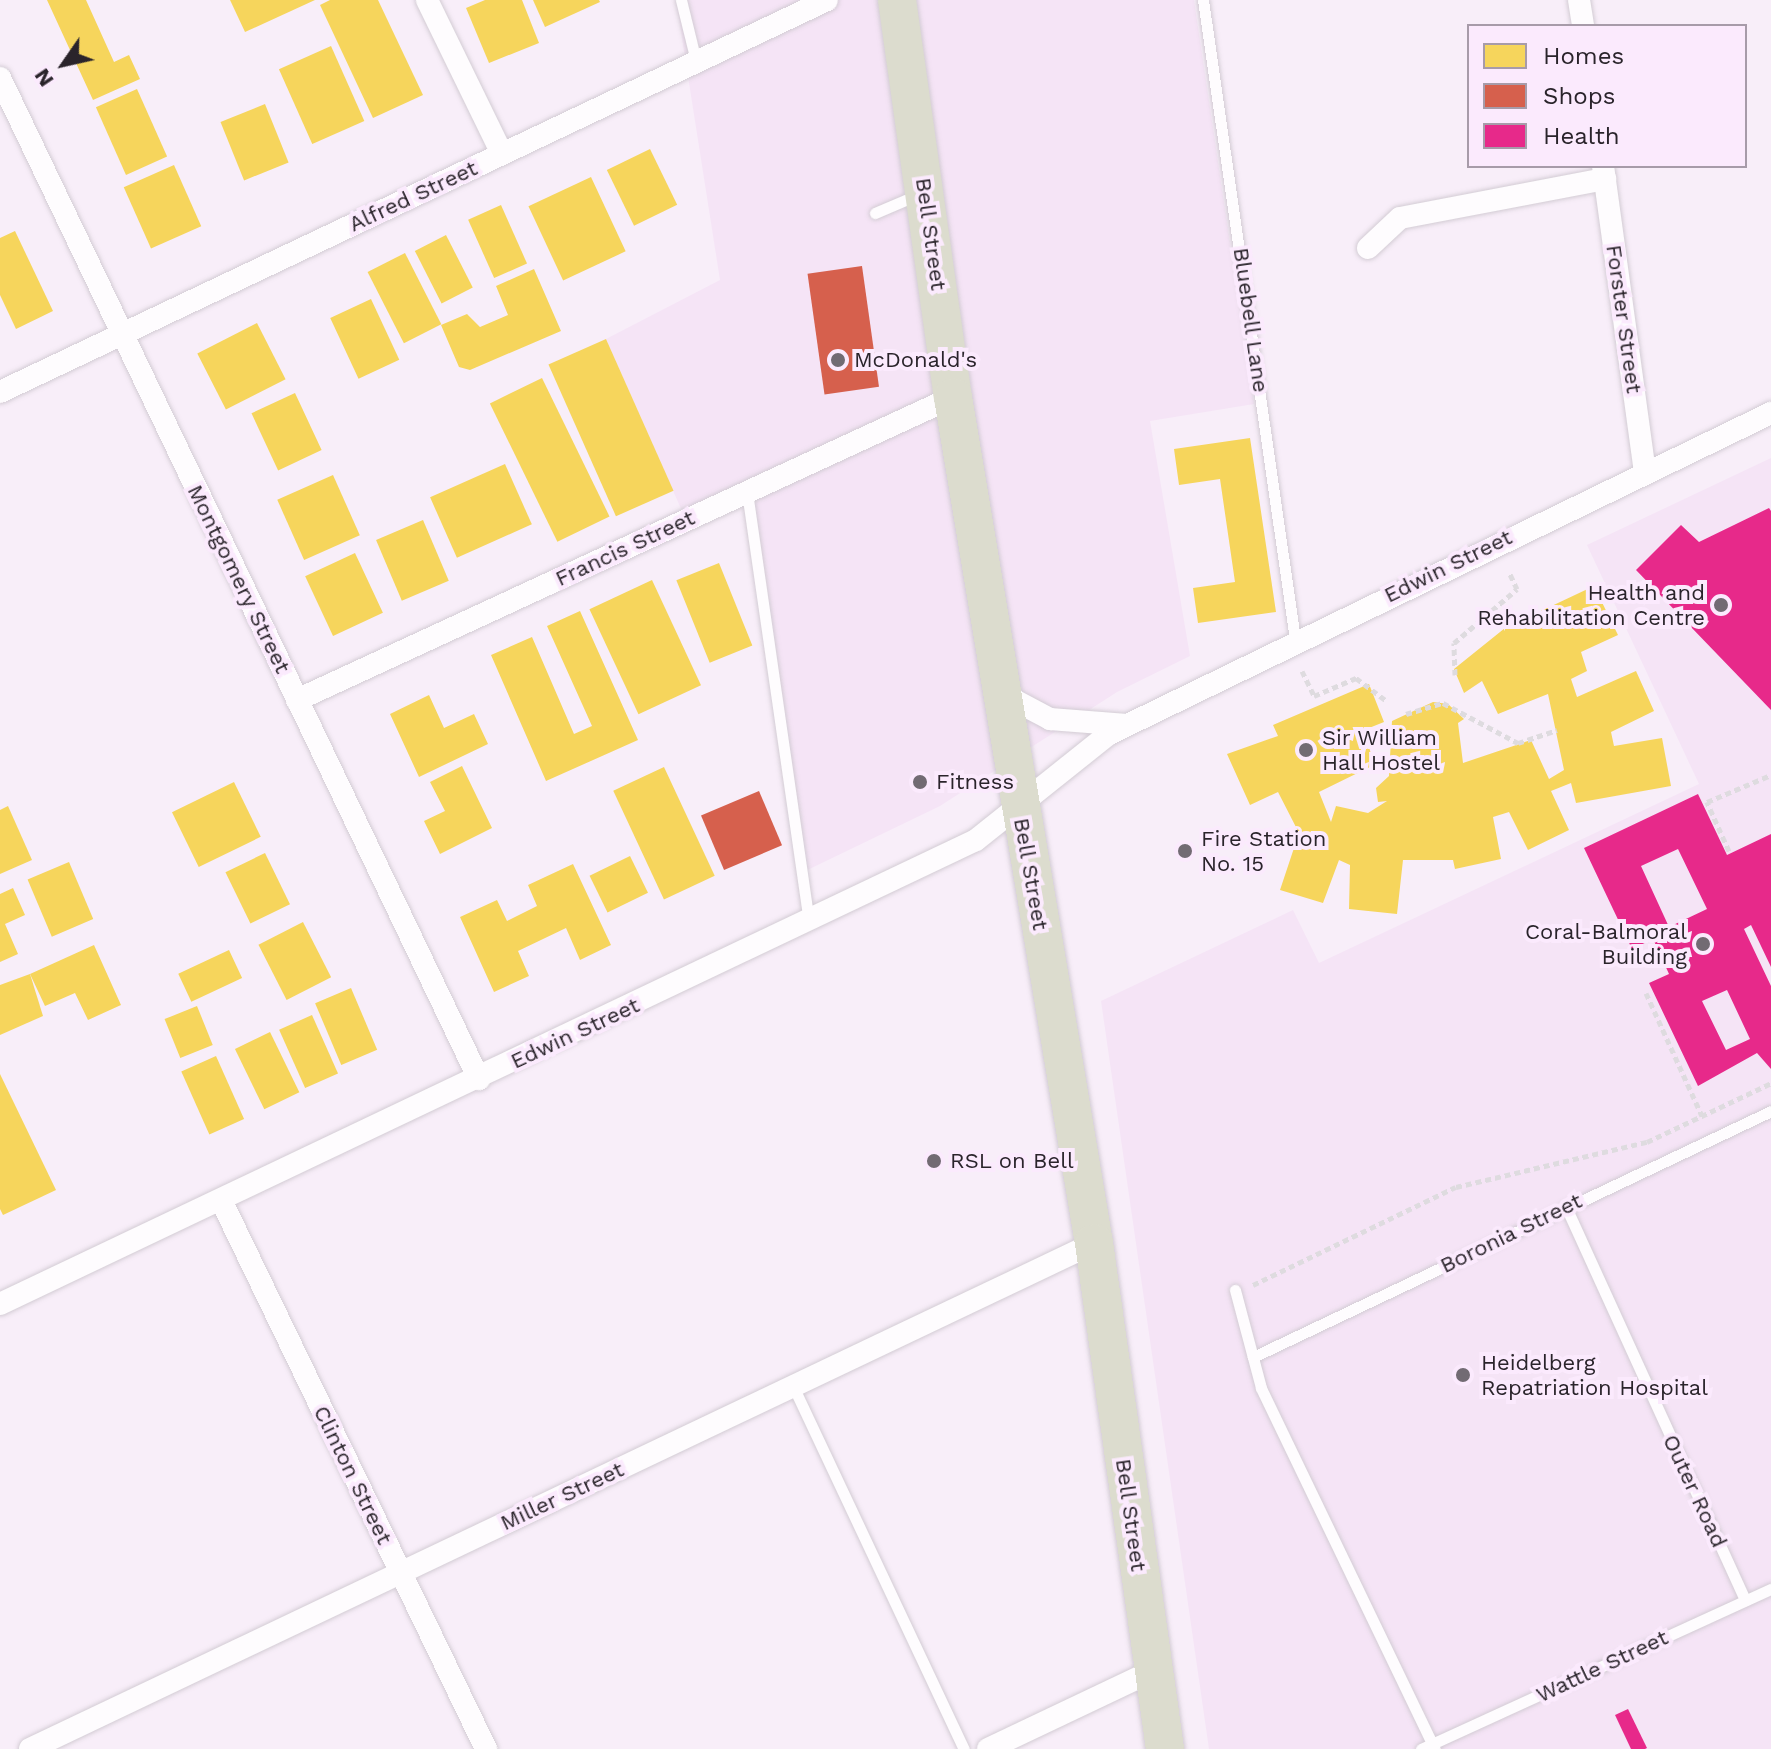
<!DOCTYPE html>
<html>
<head>
<meta charset="utf-8">
<style>
	body { margin:0 }
	#map { position:relative; width:1771px; height:1749px; overflow:hidden; background:#f8eef9; font-family:"Work Sans",sans-serif }
	div>[style] { position:absolute }
	[style*='--x'] { left:calc(var(--x)*1px); top:calc(var(--y)*1px); width:calc(var(--w)*1px); rotate:calc(var(--a)*1deg) }
	.built>* { inset:0; background:#f5e4f6 }
	.homes>* { inset:0; background:#f6d55c; transform-origin:0 0 }
	.shops>* { inset:0; background:#d6604d; transform-origin:0 0 }
	.health>* { inset:0; background:#e7298a }
	.path>* { height:5px; margin-top:-2.5px; transform-origin:0; background:repeating-linear-gradient(90deg,#dedbdf 0 6px,transparent 0 10px) }
	.roads { filter:drop-shadow(0 0 2px #d3ccd4) drop-shadow(0 0 2px #d3ccd4) }
	.service>* { height:11px; margin:-5.5px; padding:0 5.5px; transform-origin:5.5px; border-radius:5.5px; background:#fefcfe }
	.minor>* { height:22px; margin:-11px; padding:0 11px; transform-origin:11px; border-radius:11px; background:#fefcfe }
	.trunk>* { height:38px; margin:-19px; padding:0 19px; transform-origin:19px; border-radius:19px; background:#dcdcce }
	.dots>* { width:22px; height:22px; translate:-50% -50%; box-sizing:border-box; border:4px solid #fbeafd; border-radius:50% }
	span { translate:-50% -50%; white-space:nowrap; text-align:center; line-height:1.15; -webkit-text-stroke:8px #fbeafd; paint-order:stroke }
	.street-label { font-size:22px; color:#2a242b }
	.poi-label { font-size:22px; color:#2a242b }
	.left { translate:0 -50%; text-align:left }
	.right { translate:-100% -50%; text-align:right }
	.legend { position:absolute; left:1467px; top:24px; width:280px; height:144px; box-sizing:border-box; background:#fbeafd; border:2px solid #a79ba9; margin:0; padding:10px 14px; list-style:none; font-size:24px; color:#2a242b }
	.legend li { display:flex; align-items:center; gap:16px; height:40px }
	.legend b { width:40px; border:2px solid #a79ba9 }
	.north { position:absolute; left:24px; top:24px; width:80px; height:80px; -webkit-text-stroke:6px #fbeafd; paint-order:stroke; rotate:236deg; font-size:22px; font-weight:700; line-height:32px; text-align:center; color:#2a242b }
	.north::after { content:''; display:block; margin:auto; width:28px; height:36px; background:#2a242b; clip-path:polygon(50% 0,100% 100%,50% 72%,0 100%) }
</style>
</head>
<body>
<div id="map">
	<div class="built">
		<div style="clip-path:polygon(676px 0,1194px 0,1254px 404px,1150px 421px,1190px 656px,1117px 692px,940px 806px,797px 875px,748px 492px,686px 520px,606px 339px,720px 280px)"></div>
		<div style="clip-path:polygon(1771px 458px,1771px 1749px,1209px 1749px,1101px 1001px,1293px 910px,1319px 963px,1699px 784px,1587px 545px)"></div>
	</div>
	<div class="homes">
		<div style="clip-path:polygon(47px 0,86px 0,114px 62px,129px 55px,140px 79px,93px 100px)"></div>
		<div style="clip-path:polygon(230px 0,315px 0,245px 32px)"></div>
		<div style="clip-path:polygon(330px 0,378px 0,423px 95px,373px 118px,320px 5px)"></div>
		<div style="clip-path:polygon(485px 0,522px 0,539px 43px,489px 63px,466px 8px)"></div>
		<div style="clip-path:polygon(533px 0,599px 0,600px 2px,545px 27px)"></div>
		<div style="left:331px;top:46px;width:82px;height:57px;rotate:66deg"></div>
		<div style="left:137px;top:89px;width:74px;height:45px;rotate:66deg"></div>
		<div style="left:265px;top:104px;width:63px;height:48px;rotate:68deg"></div>
		<div style="left:650px;top:149px;width:62px;height:48px;rotate:64deg"></div>
		<div style="left:174px;top:165px;width:67px;height:55px;rotate:66deg"></div>
		<div style="left:591px;top:177px;width:82px;height:69px;rotate:65deg"></div>
		<div style="left:501px;top:205px;width:64px;height:36px;rotate:66deg"></div>
		<div style="clip-path:polygon(15px 231px,53px 311px,16px 329px,0 295px,0 238px)"></div>
		<div style="left:446px;top:235px;width:59px;height:35px;rotate:63deg"></div>
		<div style="left:405px;top:253px;width:80px;height:42px;rotate:63deg"></div>
		<div style="clip-path:polygon(534px 269px,561px 331px,470px 370px,459px 367px,441px 325px,467px 314px,480px 327px,508px 315px,496px 286px)"></div>
		<div style="left:371px;top:299px;width:67px;height:45px;rotate:65deg"></div>
		<div style="left:257px;top:323px;width:63px;height:67px;rotate:63deg"></div>
		<div style="left:606px;top:339px;width:166px;height:63px;rotate:66deg"></div>
		<div style="left:542px;top:378px;width:154px;height:58px;rotate:64deg"></div>
		<div style="left:295px;top:393px;width:63px;height:48px;rotate:65deg"></div>
		<div style="clip-path:polygon(1250px 438px,1276px 612px,1198px 623px,1193px 588px,1235px 582px,1220px 479px,1179px 485px,1174px 449px)"></div>
		<div style="left:505px;top:464px;width:66px;height:82px;rotate:66deg"></div>
		<div style="left:333px;top:475px;width:66px;height:61px;rotate:66deg"></div>
		<div style="left:423px;top:520px;width:66px;height:51px;rotate:67deg"></div>
		<div style="left:355px;top:553px;width:66px;height:55px;rotate:65deg"></div>
		<div style="left:719px;top:563px;width:89px;height:46px;rotate:68deg"></div>
		<div style="left:652px;top:580px;width:116px;height:69px;rotate:65deg"></div>
		<div style="clip-path:polygon(1594px 586px,1618px 635px,1581px 652px,1587px 671px,1571px 679px,1577px 697px,1636px 671px,1654px 711px,1611px 732px,1614px 746px,1662px 738px,1671px 786px,1576px 803px,1571px 783px,1551px 791px,1569px 830px,1528px 850px,1509px 812px,1493px 817px,1501px 859px,1455px 869px,1453px 860px,1403px 860px,1397px 914px,1349px 909px,1350px 865px,1339px 860px,1323px 903px,1280px 890px,1299px 833px,1278px 792px,1250px 805px,1227px 754px,1278px 736px,1273px 725px,1369px 684px,1384px 722px,1364px 730px,1378px 763px,1319px 792px,1331px 822px,1336px 806px,1368px 813px,1387px 801px,1378px 802px,1376px 788px,1389px 776px,1392px 721px,1433px 702px,1448px 704px,1464px 719px,1458px 723px,1463px 763px,1531px 740px,1549px 779px,1564px 770px,1548px 694px,1498px 714px,1482px 681px,1464px 693px,1454px 669px,1505px 628px)"></div>
		<div style="clip-path:polygon(580px 611px,638px 740px,546px 781px,491px 655px,532px 637px,574px 734px,592px 726px,547px 626px)"></div>
		<div style="clip-path:polygon(429px 695px,444px 728px,474px 714px,488px 744px,419px 777px,390px 714px)"></div>
		<div style="clip-path:polygon(462px 766px,492px 828px,440px 854px,424px 821px,445px 811px,430px 782px)"></div>
		<div style="left:664px;top:767px;width:120px;height:56px;rotate:65deg"></div>
		<div style="left:234px;top:782px;width:61px;height:69px;rotate:64deg"></div>
		<div style="clip-path:polygon(8px 806px,32px 860px,0 874px,0 810px)"></div>
		<div style="left:265px;top:853px;width:57px;height:44px;rotate:64deg"></div>
		<div style="left:630px;top:856px;width:41px;height:45px;rotate:64deg"></div>
		<div style="left:69px;top:862px;width:62px;height:45px;rotate:67deg"></div>
		<div style="clip-path:polygon(573px 864px,611px 945px,580px 960px,566px 928px,518px 951px,529px 976px,494px 992px,460px 917px,497px 900px,507px 921px,537px 906px,528px 885px)"></div>
		<div style="clip-path:polygon(13px 888px,25px 915px,5px 924px,18px 954px,0 962px,0 894px)"></div>
		<div style="left:303px;top:922px;width:62px;height:50px;rotate:63deg"></div>
		<div style="clip-path:polygon(94px 945px,121px 1005px,88px 1020px,75px 993px,45px 1006px,30px 974px)"></div>
		<div style="left:229px;top:950px;width:31px;height:56px;rotate:65deg"></div>
		<div style="clip-path:polygon(30px 974px,43px 1016px,0 1035px,0 985px)"></div>
		<div style="left:351px;top:988px;width:67px;height:39px;rotate:67deg"></div>
		<div style="left:197px;top:1006px;width:42px;height:35px;rotate:68deg"></div>
		<div style="left:312px;top:1015px;width:64px;height:36px;rotate:66deg"></div>
		<div style="left:270px;top:1032px;width:67px;height:39px;rotate:64deg"></div>
		<div style="left:216px;top:1056px;width:69px;height:38px;rotate:66deg"></div>
		<div style="clip-path:polygon(0 1074px,56px 1190px,3px 1215px,0 1209px)"></div>
	</div>
	<div class="shops">
		<div style="left:862px;top:266px;width:122px;height:55px;rotate:82deg"></div>
		<div style="left:759px;top:791px;width:59px;height:63px;rotate:67deg"></div>
	</div>
	<div class="health">
		<div style="clip-path:polygon(1769px 508px,1771px 511px,1771px 710px,1636px 570px,1681px 525px,1699px 542px)"></div>
		<div style="clip-path:polygon(evenodd,1698px 794px,1727px 855px,1771px 834px,1771px 967px,1751px 925px,1744px 929px,1771px 986px,1771px 1069px,1757px 1053px,1698px 1086px,1649px 983px,1669px 974px,1653px 939px,1632px 949px,1584px 848px,1698px 794px,1678px 849px,1707px 909px,1669px 927px,1641px 866px,1678px 849px,1698px 794px,1727px 990px,1750px 1039px,1726px 1050px,1702px 1001px,1727px 990px)"></div>
		<div style="clip-path:polygon(1628px 1709px,1647px 1748px,1645px 1749px,1631px 1749px,1615px 1715px)"></div>
	</div>
	<div class="path">
		<div style="--x:1302;--y:671;--w:28;--a:64"></div>
		<div style="--x:1314;--y:696;--w:46;--a:-23.2"></div>
		<div style="--x:1356;--y:678;--w:38;--a:37"></div>
		<div style="--x:1455;--y:675;--w:32;--a:-92"></div>
		<div style="--x:1454;--y:643;--w:83;--a:-40.6"></div>
		<div style="--x:1517;--y:589;--w:17;--a:-115"></div>
		<div style="--x:1406;--y:714;--w:39;--a:-17"></div>
		<div style="--x:1443;--y:703;--w:85;--a:28.1"></div>
		<div style="--x:1518;--y:743;--w:41;--a:-18.4"></div>
		<div style="--x:1729;--y:851;--w:54;--a:-114.2"></div>
		<div style="--x:1707;--y:802;--w:69;--a:-22.9"></div>
		<div style="--x:1646;--y:993;--w:135;--a:65.5"></div>
		<div style="--x:1253;--y:1285;--w:225;--a:-25.8"></div>
		<div style="--x:1456;--y:1187;--w:196;--a:-13.3"></div>
		<div style="--x:1647;--y:1142;--w:137;--a:-25.4"></div>
	</div>
	<div class="roads">
		<div class="service">
			<div style="--x:681;--y:0;--w:63;--a:76.2"></div>
			<div style="--x:1203;--y:0;--w:646;--a:81.81"></div>
			<div style="--x:875;--y:213;--w:46;--a:-23.2"></div>
			<div style="--x:747;--y:492;--w:435;--a:81.8"></div>
			<div style="--x:1566;--y:1207;--w:432;--a:65.5"></div>
			<div style="--x:1235;--y:1290;--w:101;--a:75.1"></div>
			<div style="--x:1261;--y:1388;--w:401;--a:64.3"></div>
			<div style="--x:1253;--y:1357;--w:573;--a:-25.4"></div>
			<div style="--x:793;--y:1386;--w:401;--a:64.8"></div>
			<div style="--x:1421;--y:1749;--w:385;--a:-24.6"></div>
		</div>
		<div class="minor">
			<div style="--x:427;--y:0;--w:171;--a:64"></div>
			<div style="--x:1579;--y:0;--w:26;--a:81"></div>
			<div style="--x:0;--y:78;--w:1110;--a:64.43"></div>
			<div style="--x:1603;--y:166;--w:309;--a:82.2"></div>
			<div style="--x:1368;--y:248;--w:44;--a:-43.2"></div>
			<div style="--x:1400;--y:218;--w:209;--a:-10.8"></div>
			<div style="--x:0;--y:392;--w:915;--a:-25.36"></div>
			<div style="--x:1003;--y:684;--w:19;--a:55"></div>
			<div style="--x:1014;--y:700;--w:41;--a:27.8"></div>
			<div style="--x:1050;--y:719;--w:77;--a:4.5"></div>
			<div style="--x:297;--y:700;--w:723;--a:-24.79"></div>
			<div style="--x:221;--y:1200;--w:610;--a:64.23"></div>
			<div style="--x:0;--y:1304;--w:1081;--a:-25.43"></div>
			<div style="--x:976;--y:840;--w:170;--a:-38.6"></div>
			<div style="--x:1109;--y:734;--w:736;--a:-25.87"></div>
			<div style="--x:30;--y:1749;--w:1178;--a:-25.43"></div>
			<div style="--x:988;--y:1749;--w:182;--a:-25.4"></div>
		</div>
		<div class="trunk">
			<div style="--x:897;--y:0;--w:401;--a:82"></div>
			<div style="--x:953;--y:397;--w:858;--a:80.54"></div>
			<div style="--x:1094;--y:1243;--w:511;--a:82.01"></div>
		</div>
	</div>
	<div class="dots">
		<div style="left:838px;top:360px;background:#726b73"></div>
		<div style="left:1721px;top:605px;background:#726b73"></div>
		<div style="left:1306px;top:750px;background:#726b73"></div>
		<div style="left:920px;top:782px;background:#726b73"></div>
		<div style="left:1185px;top:851px;background:#726b73"></div>
		<div style="left:1703px;top:944px;background:#726b73"></div>
		<div style="left:934px;top:1161px;background:#726b73"></div>
		<div style="left:1463px;top:1375px;background:#726b73"></div>
	</div>
	<div class="street-label">
		<span style="left:413px;top:196px;rotate:-25deg">Alfred Street</span>
		<span style="left:931px;top:234px;rotate:82deg">Bell Street</span>
		<span style="left:1624px;top:319px;rotate:82deg">Forster Street</span>
		<span style="left:1251px;top:320px;rotate:82deg">Bluebell Lane</span>
		<span style="left:625px;top:548px;rotate:-25deg">Francis Street</span>
		<span style="left:1448px;top:566px;rotate:-26deg">Edwin Street</span>
		<span style="left:239px;top:579px;rotate:64deg">Montgomery Street</span>
		<span style="left:1031px;top:874px;rotate:80deg">Bell Street</span>
		<span style="left:575px;top:1033px;rotate:-25deg">Edwin Street</span>
		<span style="left:1511px;top:1233px;rotate:-26deg">Boronia Street</span>
		<span style="left:353px;top:1475px;rotate:64deg">Clinton Street</span>
		<span style="left:1695px;top:1491px;rotate:65deg">Outer Road</span>
		<span style="left:562px;top:1496px;rotate:-25deg">Miller Street</span>
		<span style="left:1131px;top:1515px;rotate:82deg">Bell Street</span>
		<span style="left:1602px;top:1666px;rotate:-25deg">Wattle Street</span>
	</div>
	<div class="poi-label">
		<span class="left" style="left:854px;top:360px">McDonald's</span>
		<span class="right" style="left:1705px;top:605px">Health and<br>Rehabilitation Centre</span>
		<span class="left" style="left:1322px;top:750px">Sir William<br>Hall Hostel</span>
		<span class="left" style="left:936px;top:782px">Fitness</span>
		<span class="left" style="left:1201px;top:851px">Fire Station<br>No. 15</span>
		<span class="right" style="left:1687px;top:944px">Coral-Balmoral<br>Building</span>
		<span class="left" style="left:950px;top:1161px">RSL on Bell</span>
		<span class="left" style="left:1481px;top:1375px">Heidelberg<br>Repatriation Hospital</span>
	</div>
	<ul class="legend">
	<li><b style="height:22px;background:#f6d55c"></b>Homes</li>
	<li><b style="height:22px;background:#d6604d"></b>Shops</li>
	<li><b style="height:22px;background:#e7298a"></b>Health</li>
	</ul>
	<div class="north">N</div>
</div>
</body>
</html>
